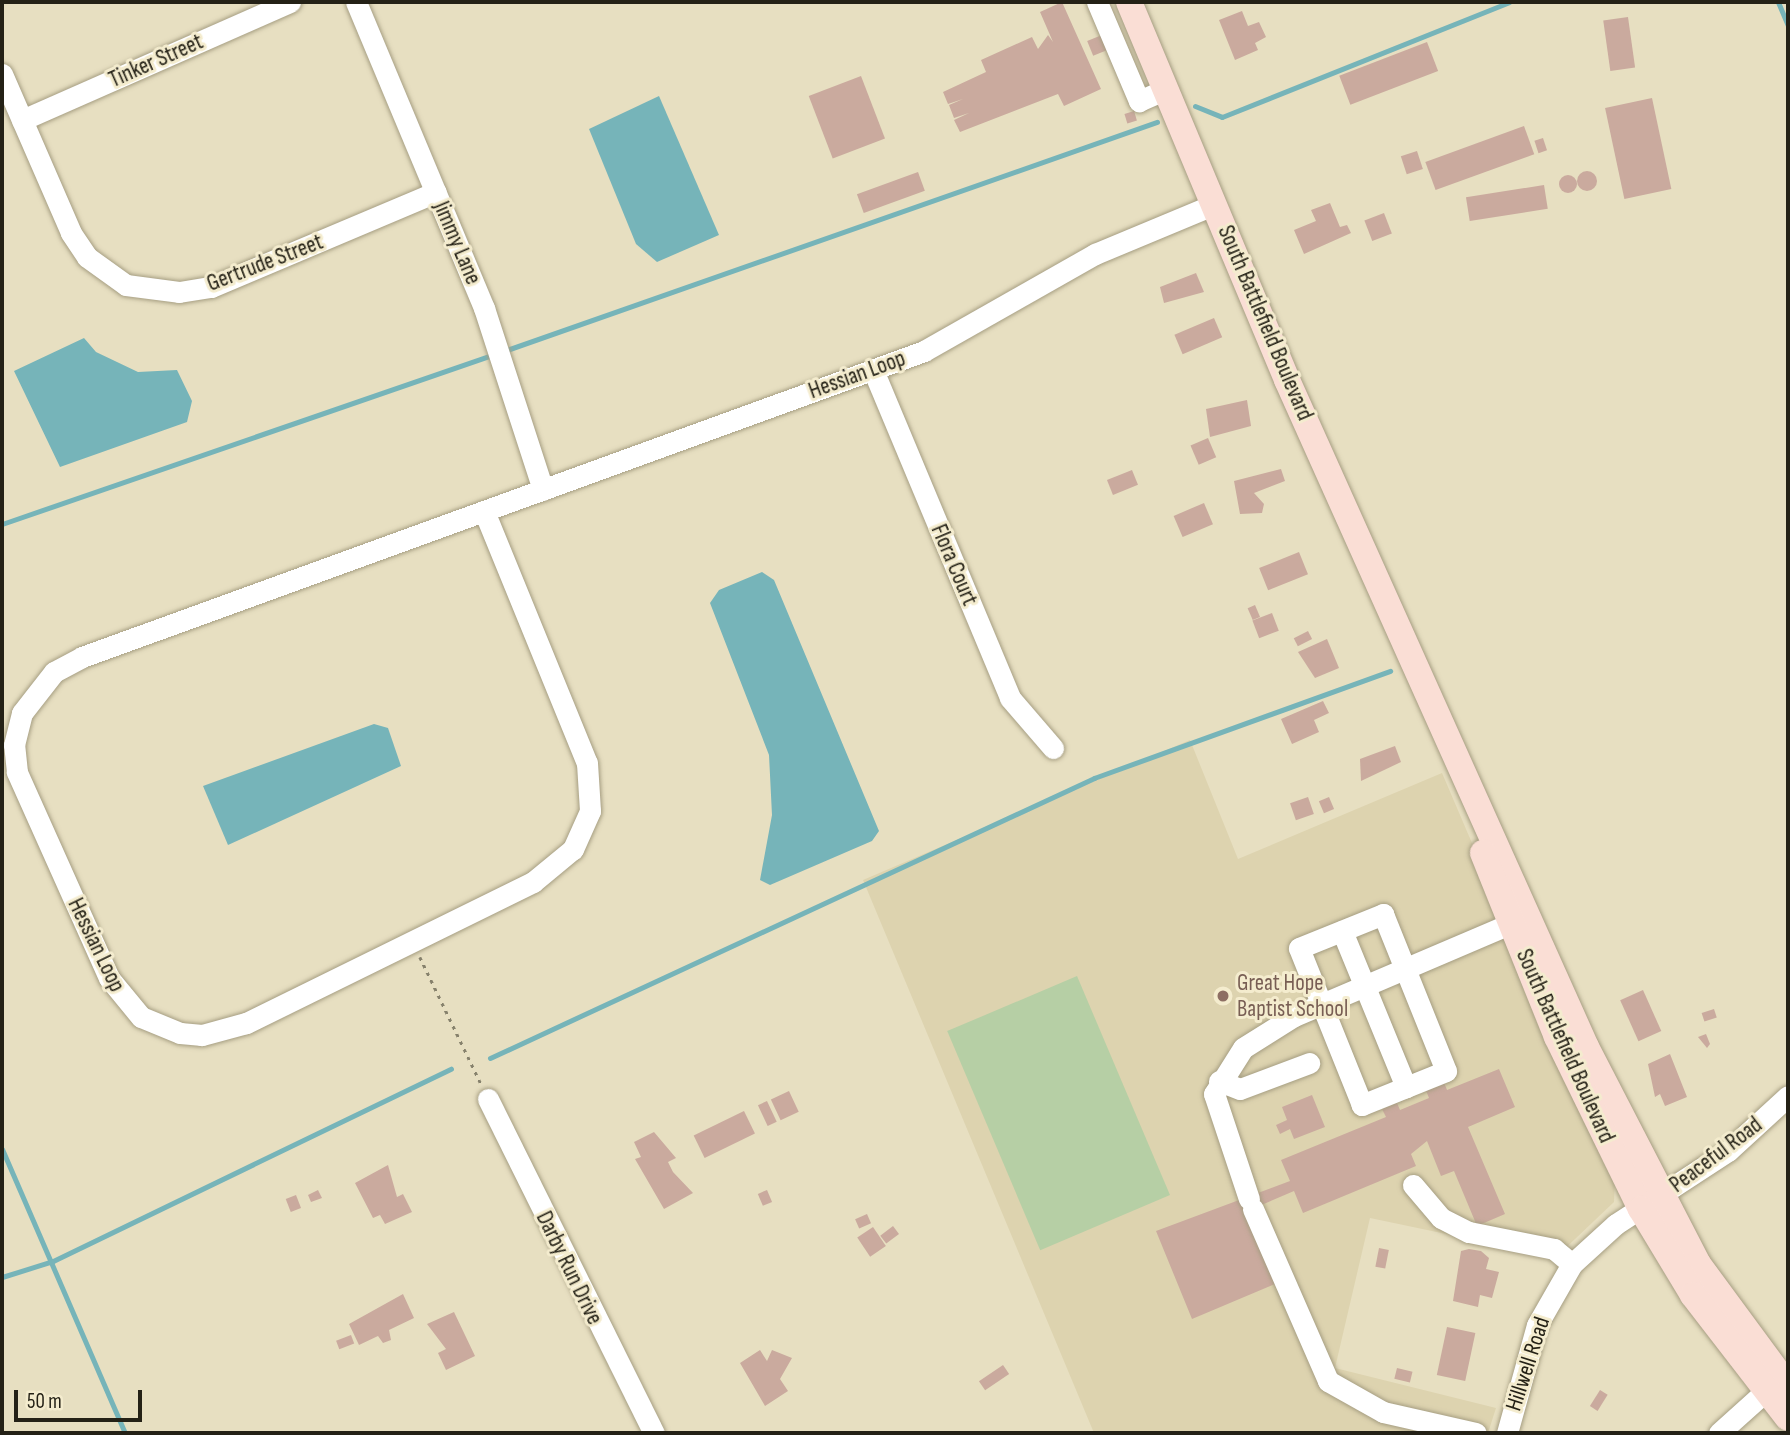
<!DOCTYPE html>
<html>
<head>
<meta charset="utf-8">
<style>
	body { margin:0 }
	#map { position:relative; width:1790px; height:1435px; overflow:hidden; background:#e7dfc1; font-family:"Sofia Sans Condensed",sans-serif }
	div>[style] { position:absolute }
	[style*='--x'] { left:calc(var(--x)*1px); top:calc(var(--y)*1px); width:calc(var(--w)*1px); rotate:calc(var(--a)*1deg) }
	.built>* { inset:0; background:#ddd3af }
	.green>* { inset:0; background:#b6cfa5; transform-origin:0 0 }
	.water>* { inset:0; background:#76b4b9 }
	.stream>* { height:5px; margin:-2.5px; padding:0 2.5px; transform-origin:2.5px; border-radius:2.5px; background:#76b4b9 }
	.building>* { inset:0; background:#caaa9e; transform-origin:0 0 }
	.round { border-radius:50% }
	.path>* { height:2.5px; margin-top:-1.25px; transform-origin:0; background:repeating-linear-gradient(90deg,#86816c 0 3.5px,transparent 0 8.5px) }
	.roads { filter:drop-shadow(0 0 2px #a69e82) drop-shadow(0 0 2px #a69e82) }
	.minor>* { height:21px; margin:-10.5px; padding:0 10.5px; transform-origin:10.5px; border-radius:10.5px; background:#fff }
	.major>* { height:26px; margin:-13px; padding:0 13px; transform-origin:13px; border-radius:13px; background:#faded5 }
	.dots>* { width:19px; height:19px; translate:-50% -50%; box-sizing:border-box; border:4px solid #f4ecce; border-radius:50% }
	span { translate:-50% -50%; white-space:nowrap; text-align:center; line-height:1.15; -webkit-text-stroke:6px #f4ecce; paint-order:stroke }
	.street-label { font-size:23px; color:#242116 }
	.education-label { font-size:23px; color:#785e54 }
	.left { translate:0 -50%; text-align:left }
	.frame { position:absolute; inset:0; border:4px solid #242116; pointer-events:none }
	.scale { position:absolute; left:14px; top:1390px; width:128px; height:32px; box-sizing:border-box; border:4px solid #242116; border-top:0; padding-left:9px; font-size:21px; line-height:24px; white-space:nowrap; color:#242116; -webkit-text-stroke:5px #f4ecce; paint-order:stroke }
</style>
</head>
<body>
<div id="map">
	<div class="built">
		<div style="clip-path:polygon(1190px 740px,1238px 859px,1442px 773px,1615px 1177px,1614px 1202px,1556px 1257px,1370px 1218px,1335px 1368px,1496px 1408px,1488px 1433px,1094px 1433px,863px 880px)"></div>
	</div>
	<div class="green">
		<div style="left:1077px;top:976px;width:238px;height:141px;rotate:67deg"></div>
	</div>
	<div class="water">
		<div style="clip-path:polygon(659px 96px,719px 235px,657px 262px,636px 244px,589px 129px)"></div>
		<div style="clip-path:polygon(84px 338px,96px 352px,138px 372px,177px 370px,192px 401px,187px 422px,60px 467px,14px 371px)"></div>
		<div style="clip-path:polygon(762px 572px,774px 580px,879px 831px,872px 841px,770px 885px,760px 880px,772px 815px,769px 755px,710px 603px,719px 590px)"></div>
		<div style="clip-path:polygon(374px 724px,388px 728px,401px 766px,228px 845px,203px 786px)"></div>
	</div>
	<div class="stream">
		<div style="--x:1778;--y:2;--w:26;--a:67"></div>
		<div style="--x:1195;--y:106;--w:29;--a:22"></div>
		<div style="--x:1222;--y:117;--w:309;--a:-21.8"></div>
		<div style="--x:504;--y:351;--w:692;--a:-19.33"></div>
		<div style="--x:2;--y:524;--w:521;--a:-19.03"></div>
		<div style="--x:490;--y:1058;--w:666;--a:-24.87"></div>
		<div style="--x:1094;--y:778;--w:315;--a:-19.9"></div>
		<div style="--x:2;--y:1149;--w:309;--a:66.6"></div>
		<div style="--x:2;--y:1277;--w:53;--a:-17.4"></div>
		<div style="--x:53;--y:1261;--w:442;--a:-25.8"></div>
	</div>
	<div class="building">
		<div style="clip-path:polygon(1062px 2px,1101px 89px,1064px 106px,1058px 94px,960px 132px,954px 120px,969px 113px,954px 118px,949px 105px,963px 99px,948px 104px,943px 92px,986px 72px,981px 60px,1032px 37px,1038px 49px,1048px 35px,1053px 42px,1040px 12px)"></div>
		<div style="clip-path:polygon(1242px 11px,1248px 26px,1259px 22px,1266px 37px,1255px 43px,1258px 50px,1235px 60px,1219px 20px)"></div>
		<div style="left:1628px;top:17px;width:51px;height:25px;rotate:82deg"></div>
		<div style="left:1102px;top:35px;width:16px;height:16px;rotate:68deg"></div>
		<div style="left:1427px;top:42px;width:31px;height:94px;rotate:69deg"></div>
		<div style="left:861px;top:76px;width:67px;height:56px;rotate:69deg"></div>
		<div style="left:1652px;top:98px;width:93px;height:48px;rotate:78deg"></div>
		<div style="left:1134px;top:111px;width:10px;height:10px;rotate:73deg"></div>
		<div style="left:1524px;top:126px;width:30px;height:105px;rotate:70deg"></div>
		<div style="left:1543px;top:138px;width:13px;height:9px;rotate:72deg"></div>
		<div style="left:1417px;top:151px;width:19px;height:17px;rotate:72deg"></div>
		<div class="round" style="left:1577px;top:171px;width:20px;height:20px"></div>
		<div style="left:918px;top:172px;width:20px;height:65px;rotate:70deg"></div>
		<div class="round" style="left:1559px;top:175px;width:18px;height:18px"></div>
		<div style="left:1544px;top:185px;width:24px;height:79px;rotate:81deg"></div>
		<div style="clip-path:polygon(1330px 203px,1340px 227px,1347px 225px,1351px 233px,1304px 254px,1294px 230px,1316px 221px,1311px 210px)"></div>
		<div style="left:1384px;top:213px;width:22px;height:21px;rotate:69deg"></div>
		<div style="clip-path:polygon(1196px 273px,1204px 292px,1164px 303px,1160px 287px)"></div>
		<div style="left:1214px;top:318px;width:21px;height:43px;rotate:67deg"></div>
		<div style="clip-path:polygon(1247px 400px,1251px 426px,1210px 437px,1206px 409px)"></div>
		<div style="left:1208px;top:438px;width:21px;height:19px;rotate:67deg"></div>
		<div style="clip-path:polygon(1281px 469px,1285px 481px,1254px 493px,1264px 504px,1262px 513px,1240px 514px,1234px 481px)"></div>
		<div style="left:1132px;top:470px;width:16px;height:27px;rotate:68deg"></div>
		<div style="left:1204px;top:503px;width:23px;height:33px;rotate:67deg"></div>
		<div style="left:1299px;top:552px;width:24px;height:43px;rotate:68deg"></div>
		<div style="left:1255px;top:605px;width:13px;height:8px;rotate:67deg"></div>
		<div style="left:1272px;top:613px;width:19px;height:21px;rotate:69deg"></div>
		<div style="left:1308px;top:631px;width:9px;height:16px;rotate:63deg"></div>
		<div style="clip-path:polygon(1327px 639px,1339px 668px,1315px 678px,1298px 652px)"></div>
		<div style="clip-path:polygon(1323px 701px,1329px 713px,1314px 720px,1319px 732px,1292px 744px,1281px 719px)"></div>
		<div style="clip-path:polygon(1395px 746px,1401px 762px,1361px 781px,1360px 759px)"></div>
		<div style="left:1308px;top:797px;width:18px;height:19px;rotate:71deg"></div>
		<div style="left:1329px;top:797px;width:13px;height:11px;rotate:67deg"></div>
		<div style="left:1643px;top:990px;width:45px;height:25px;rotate:66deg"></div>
		<div style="left:1714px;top:1009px;width:9px;height:13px;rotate:72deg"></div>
		<div style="clip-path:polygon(1706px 1034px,1710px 1044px,1707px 1048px,1698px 1037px)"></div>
		<div style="clip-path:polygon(1670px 1054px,1687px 1097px,1665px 1106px,1660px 1094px,1655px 1097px,1648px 1064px)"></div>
		<div style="clip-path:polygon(1499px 1069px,1515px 1107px,1468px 1127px,1505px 1214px,1477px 1226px,1454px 1171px,1441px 1176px,1427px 1141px,1411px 1154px,1416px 1166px,1303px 1213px,1294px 1191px,1245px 1212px,1275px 1284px,1192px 1319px,1156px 1231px,1290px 1181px,1281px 1160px,1386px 1117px,1382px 1109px,1397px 1103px,1400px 1110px,1429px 1098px,1425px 1088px,1443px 1080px,1447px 1090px)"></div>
		<div style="left:789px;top:1091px;width:23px;height:20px;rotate:65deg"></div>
		<div style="clip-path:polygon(1312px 1095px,1325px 1127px,1294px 1139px,1290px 1129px,1280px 1134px,1276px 1125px,1287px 1120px,1282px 1107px)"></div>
		<div style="left:767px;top:1101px;width:23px;height:10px;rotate:65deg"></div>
		<div style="left:744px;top:1111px;width:25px;height:56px;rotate:64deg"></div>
		<div style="clip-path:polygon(654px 1132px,676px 1158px,668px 1162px,673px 1172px,693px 1193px,664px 1209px,635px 1159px,641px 1157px,634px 1142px)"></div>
		<div style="clip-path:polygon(388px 1165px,397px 1197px,403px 1194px,412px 1212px,385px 1224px,380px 1215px,373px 1218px,355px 1183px)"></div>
		<div style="clip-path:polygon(318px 1190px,322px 1198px,311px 1202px,308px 1195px)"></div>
		<div style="left:767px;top:1190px;width:13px;height:10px;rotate:67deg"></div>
		<div style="left:296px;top:1195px;width:14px;height:11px;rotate:69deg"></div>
		<div style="left:867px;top:1214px;width:10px;height:13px;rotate:66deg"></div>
		<div style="left:893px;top:1226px;width:10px;height:16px;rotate:53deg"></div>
		<div style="left:873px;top:1227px;width:23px;height:19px;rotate:56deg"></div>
		<div style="left:1379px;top:1248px;width:10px;height:19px;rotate:11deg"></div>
		<div style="clip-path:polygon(1469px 1249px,1481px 1251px,1489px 1258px,1486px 1269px,1499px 1272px,1492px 1298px,1480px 1295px,1478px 1307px,1453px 1301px,1461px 1251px)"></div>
		<div style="clip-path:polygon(403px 1294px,414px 1318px,389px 1330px,391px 1340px,383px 1343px,378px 1336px,359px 1345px,349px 1324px)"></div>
		<div style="clip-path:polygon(454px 1312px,475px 1356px,446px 1370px,438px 1353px,446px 1349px,427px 1324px)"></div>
		<div style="left:1447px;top:1327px;width:29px;height:49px;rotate:12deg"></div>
		<div style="left:351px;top:1335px;width:9px;height:16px;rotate:69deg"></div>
		<div style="clip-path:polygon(760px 1350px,767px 1361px,772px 1350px,792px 1358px,780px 1379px,788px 1391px,765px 1406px,740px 1363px)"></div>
		<div style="left:1003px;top:1365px;width:11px;height:29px;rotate:56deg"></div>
		<div style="left:1397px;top:1368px;width:16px;height:11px;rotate:14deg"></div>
		<div style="left:1600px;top:1390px;width:9px;height:19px;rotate:32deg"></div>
	</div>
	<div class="path">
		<div style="--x:420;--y:957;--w:141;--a:64.3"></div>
	</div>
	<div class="roads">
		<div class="minor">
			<div style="--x:356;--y:2;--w:332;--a:67.3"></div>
			<div style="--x:484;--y:308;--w:191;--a:72"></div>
			<div style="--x:1097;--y:2;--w:108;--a:67"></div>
			<div style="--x:1139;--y:101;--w:30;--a:-24"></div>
			<div style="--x:2;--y:74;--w:173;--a:66.5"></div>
			<div style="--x:71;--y:233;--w:29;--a:56"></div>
			<div style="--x:87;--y:257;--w:48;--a:35.7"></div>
			<div style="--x:126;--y:285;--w:53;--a:7.5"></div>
			<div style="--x:179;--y:292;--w:32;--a:-9"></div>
			<div style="--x:211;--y:287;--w:244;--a:-22.9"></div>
			<div style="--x:22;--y:120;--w:293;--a:-23.8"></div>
			<div style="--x:873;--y:370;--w:355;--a:67.3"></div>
			<div style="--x:1010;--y:698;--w:66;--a:49.3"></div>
			<div style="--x:484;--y:511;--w:272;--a:67.8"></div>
			<div style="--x:587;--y:763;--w:48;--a:86.4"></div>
			<div style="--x:590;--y:811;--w:42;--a:114.1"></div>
			<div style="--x:573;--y:849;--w:52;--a:140.5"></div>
			<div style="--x:533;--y:882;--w:320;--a:153.8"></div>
			<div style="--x:246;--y:1023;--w:46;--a:164.7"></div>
			<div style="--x:202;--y:1035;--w:22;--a:-175"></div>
			<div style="--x:180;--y:1033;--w:42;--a:-157.7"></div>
			<div style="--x:141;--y:1017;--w:50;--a:-129.4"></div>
			<div style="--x:109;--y:978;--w:226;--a:-114.1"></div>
			<div style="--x:17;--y:772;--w:27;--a:-96"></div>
			<div style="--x:14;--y:745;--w:33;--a:-76"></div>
			<div style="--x:22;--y:713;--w:52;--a:-52"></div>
			<div style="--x:54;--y:672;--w:32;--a:-28"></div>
			<div style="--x:82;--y:657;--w:896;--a:-19.97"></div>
			<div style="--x:924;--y:351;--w:197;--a:-29.6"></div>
			<div style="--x:1095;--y:254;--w:130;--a:-22.6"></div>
			<div style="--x:1383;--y:914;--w:169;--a:68.1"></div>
			<div style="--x:1446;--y:1071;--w:91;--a:158"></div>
			<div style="--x:1362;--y:1105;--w:169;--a:-111.9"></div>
			<div style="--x:1299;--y:948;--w:91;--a:-22"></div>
			<div style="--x:1342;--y:931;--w:169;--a:67.7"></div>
			<div style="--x:1219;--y:1081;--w:22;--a:21"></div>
			<div style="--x:1240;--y:1089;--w:74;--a:-20.6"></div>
			<div style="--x:488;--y:1099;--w:373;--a:63.6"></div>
			<div style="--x:1413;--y:1185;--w:43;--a:49.7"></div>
			<div style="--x:1441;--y:1218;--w:31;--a:27"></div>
			<div style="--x:1469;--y:1232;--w:87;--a:11.3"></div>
			<div style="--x:1554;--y:1249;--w:23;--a:40"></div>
			<div style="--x:1249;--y:1199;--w:111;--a:-108.4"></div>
			<div style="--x:1214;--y:1094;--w:54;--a:-57.8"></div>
			<div style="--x:1243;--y:1048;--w:60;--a:-32.1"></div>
			<div style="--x:1294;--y:1016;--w:250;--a:-23.1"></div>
			<div style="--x:1253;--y:1209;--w:188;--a:66.4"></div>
			<div style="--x:1328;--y:1381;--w:63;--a:29.4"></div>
			<div style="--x:1383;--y:1412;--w:95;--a:12.7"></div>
			<div style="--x:1507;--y:1433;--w:112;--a:-74.5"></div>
			<div style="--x:1537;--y:1325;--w:70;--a:-60.2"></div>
			<div style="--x:1572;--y:1264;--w:59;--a:-42.3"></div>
			<div style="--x:1616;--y:1224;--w:134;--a:-33.1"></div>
			<div style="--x:1728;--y:1151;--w:81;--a:-42.5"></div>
			<div style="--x:1719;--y:1433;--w:78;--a:-41.9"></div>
		</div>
		<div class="major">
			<div style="--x:1129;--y:2;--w:410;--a:67.3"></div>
			<div style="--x:1287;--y:380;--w:731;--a:65.85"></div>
			<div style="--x:1586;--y:1047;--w:244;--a:62.7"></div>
			<div style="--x:1698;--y:1264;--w:152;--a:53.6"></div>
			<div style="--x:1483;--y:853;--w:198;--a:68.1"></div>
			<div style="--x:1557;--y:1037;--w:191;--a:64"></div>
			<div style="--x:1641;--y:1209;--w:100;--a:58.8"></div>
			<div style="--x:1693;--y:1295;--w:155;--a:52.3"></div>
		</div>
	</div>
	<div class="dots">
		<div style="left:1223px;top:996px;background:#8d6e63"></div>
	</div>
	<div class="street-label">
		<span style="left:156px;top:61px;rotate:-24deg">Tinker Street</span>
		<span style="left:457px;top:243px;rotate:67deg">Jimmy Lane</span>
		<span style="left:265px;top:263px;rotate:-21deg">Gertrude Street</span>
		<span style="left:1265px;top:323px;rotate:67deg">South Battlefield Boulevard</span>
		<span style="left:857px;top:375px;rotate:-20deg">Hessian Loop</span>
		<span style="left:954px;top:565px;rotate:67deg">Flora Court</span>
		<span style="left:96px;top:945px;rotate:64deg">Hessian Loop</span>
		<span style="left:1565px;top:1046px;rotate:66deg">South Battlefield Boulevard</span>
		<span style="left:1716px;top:1155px;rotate:-37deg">Peaceful Road</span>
		<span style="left:569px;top:1268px;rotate:64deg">Darby Run Drive</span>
		<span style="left:1528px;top:1364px;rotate:-72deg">Hillwell Road</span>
	</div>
	<div class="education-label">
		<span class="left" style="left:1237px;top:996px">Great Hope<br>Baptist School</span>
	</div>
	<div class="frame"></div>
	<div class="scale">50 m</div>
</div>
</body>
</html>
